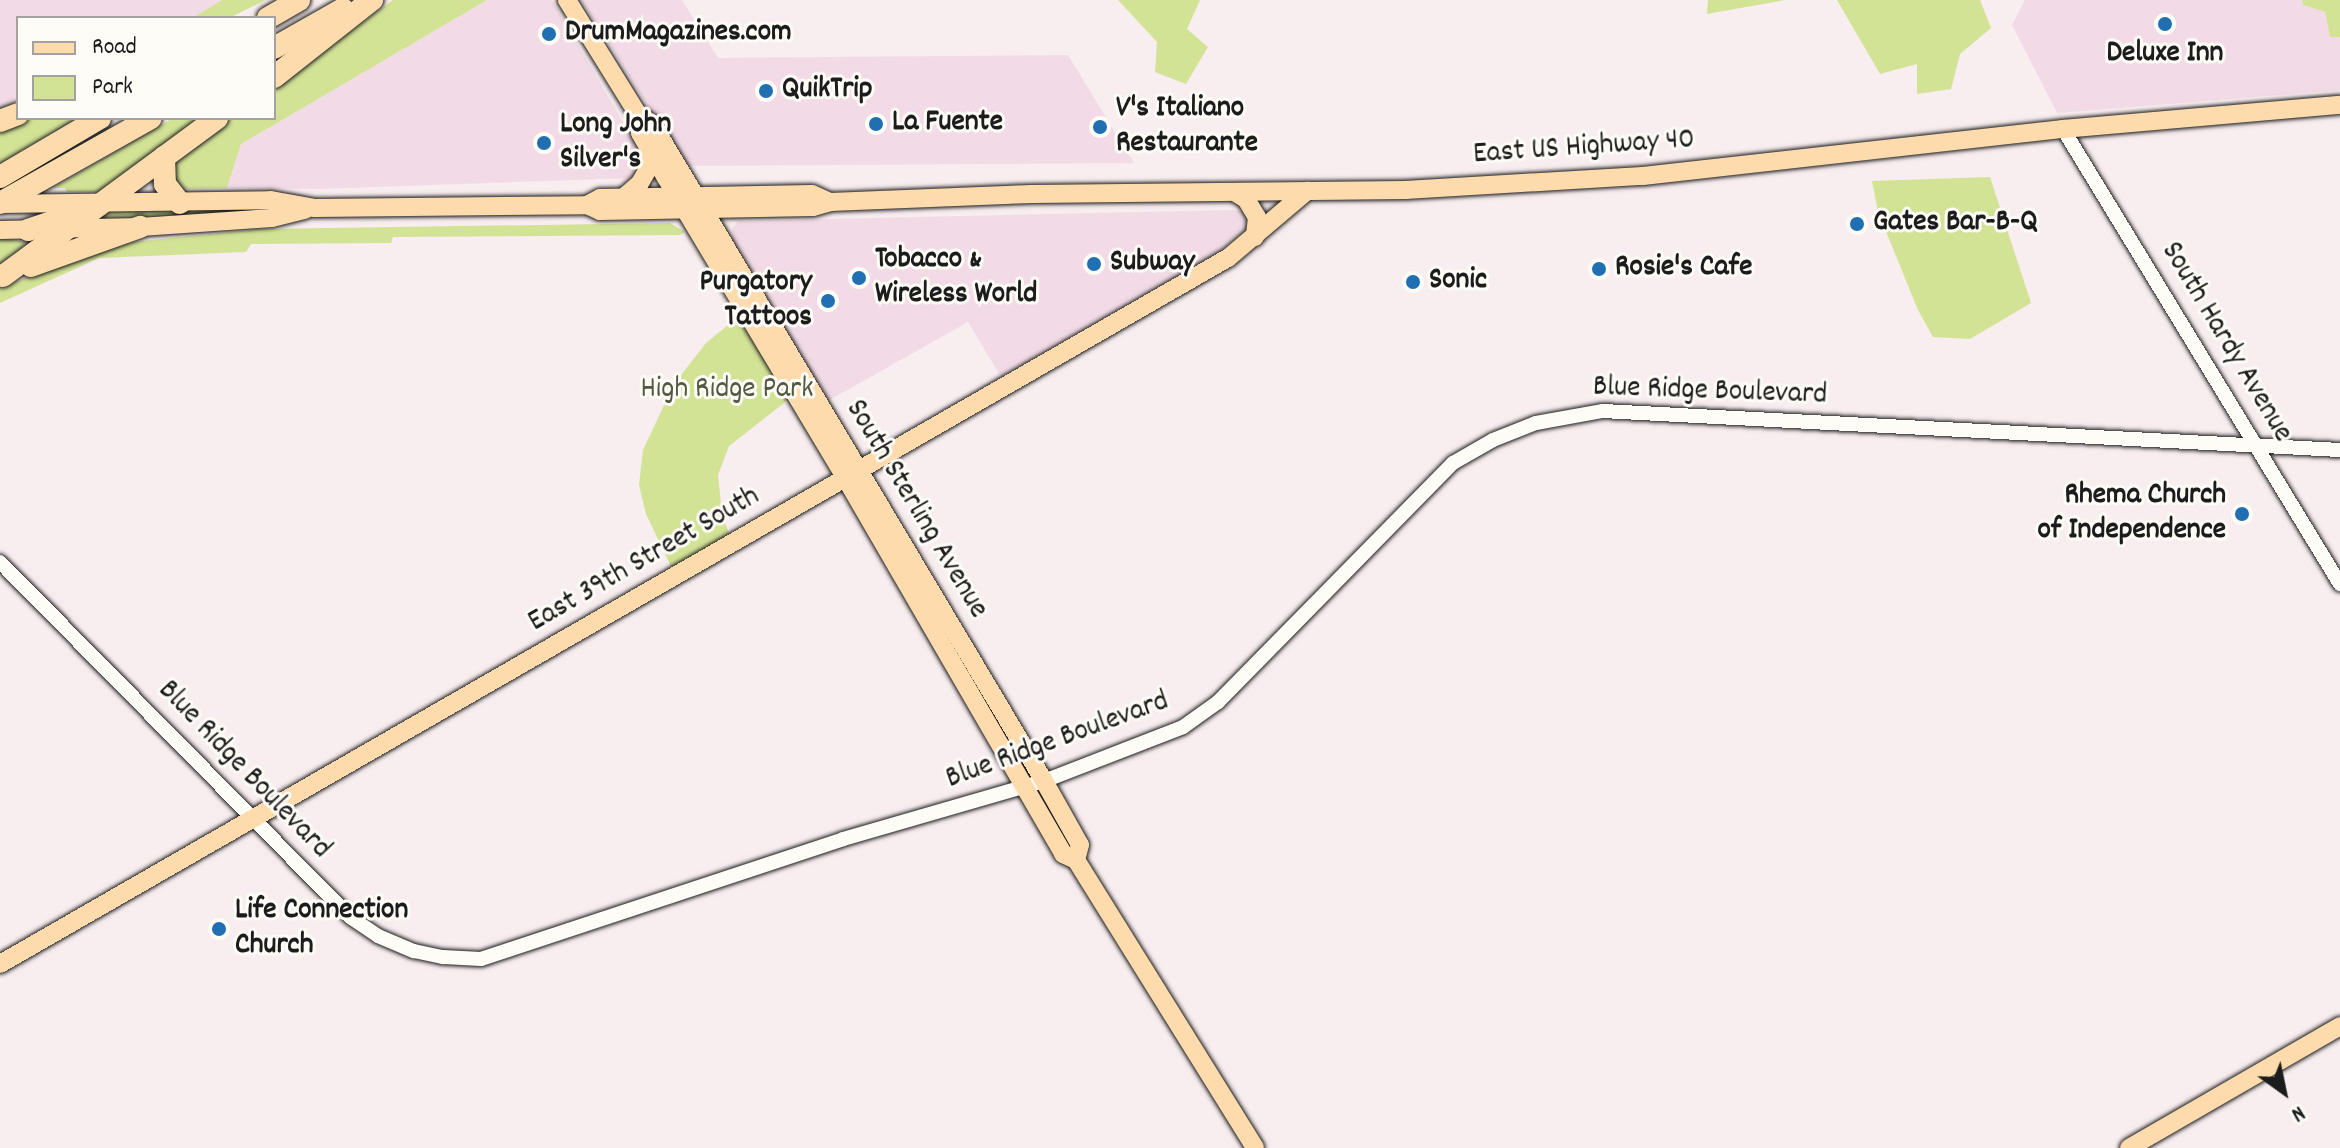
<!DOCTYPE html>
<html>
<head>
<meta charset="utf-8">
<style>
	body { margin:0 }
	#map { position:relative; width:2340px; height:1148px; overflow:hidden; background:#f8edef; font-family:Dekko,sans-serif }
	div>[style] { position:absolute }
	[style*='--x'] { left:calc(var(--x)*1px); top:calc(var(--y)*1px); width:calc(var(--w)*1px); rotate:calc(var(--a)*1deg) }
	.built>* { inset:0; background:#f2dbe6 }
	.green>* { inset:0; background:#d3e396 }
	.roads { filter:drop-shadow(0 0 2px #1c1c1c) drop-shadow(0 0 2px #1c1c1c) }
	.minor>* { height:14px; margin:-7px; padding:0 7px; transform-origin:7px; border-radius:7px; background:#fdfcf7 }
	.major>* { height:18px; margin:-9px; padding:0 9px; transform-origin:9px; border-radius:9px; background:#fedbac }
	.highway>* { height:22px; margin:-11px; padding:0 11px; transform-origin:11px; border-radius:11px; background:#fedbac }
	.dots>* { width:22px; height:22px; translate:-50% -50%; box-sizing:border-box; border:4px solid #fdfcf7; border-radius:50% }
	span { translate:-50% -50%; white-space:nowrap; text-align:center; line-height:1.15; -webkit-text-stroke:6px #fdfcf7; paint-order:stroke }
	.poi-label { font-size:30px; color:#1c1c1c; font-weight:700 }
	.left { translate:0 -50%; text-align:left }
	.right { translate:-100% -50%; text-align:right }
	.street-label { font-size:30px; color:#1c1c1c }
	.park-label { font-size:30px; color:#535841 }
	.legend { position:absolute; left:16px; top:16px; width:260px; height:104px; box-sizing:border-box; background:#fdfcf7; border:2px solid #a3a29f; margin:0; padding:10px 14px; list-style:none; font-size:24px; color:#1c1c1c }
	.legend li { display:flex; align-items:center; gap:16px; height:40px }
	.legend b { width:40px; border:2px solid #a3a29f }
	.north { position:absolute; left:2244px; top:1052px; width:80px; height:80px; -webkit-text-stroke:6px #fdfcf7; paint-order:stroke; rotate:147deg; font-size:22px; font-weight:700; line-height:32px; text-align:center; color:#1c1c1c }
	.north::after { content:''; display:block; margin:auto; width:28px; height:36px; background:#1c1c1c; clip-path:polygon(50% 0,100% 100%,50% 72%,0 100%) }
</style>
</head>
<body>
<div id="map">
	<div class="built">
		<div style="clip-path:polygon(0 0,222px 0,192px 18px,18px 18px,18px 101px,0 108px)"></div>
		<div style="clip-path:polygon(487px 0,552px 0,638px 148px,641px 163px,632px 178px,319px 189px,227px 188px,241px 144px)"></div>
		<div style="clip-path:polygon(581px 0,682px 0,718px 58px,1068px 55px,1134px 163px,686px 166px)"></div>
		<div style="clip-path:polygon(2025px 0,2302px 0,2303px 5px,2325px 12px,2330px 37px,2340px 37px,2340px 90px,2057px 113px,2012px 25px)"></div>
		<div style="clip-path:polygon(1229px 210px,1243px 211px,1250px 219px,1245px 231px,1220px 251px,1001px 377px,968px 322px,826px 402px,732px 241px,732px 229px,738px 221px)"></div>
	</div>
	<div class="green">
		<div style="clip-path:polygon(222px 0,266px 0,229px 18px,192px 18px)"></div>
		<div style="clip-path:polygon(393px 0,487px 0,241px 144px,227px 188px,179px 189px,174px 183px,174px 162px,179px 157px,231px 118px,274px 118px,274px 86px)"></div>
		<div style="clip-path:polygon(1118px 0,1200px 0,1187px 29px,1208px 47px,1186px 84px,1155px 72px,1157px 42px)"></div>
		<div style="clip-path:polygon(1708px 0,1785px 0,1707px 14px)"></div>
		<div style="clip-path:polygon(1837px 0,1980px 0,1991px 28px,1960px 54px,1951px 89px,1917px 94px,1917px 64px,1880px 74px)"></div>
		<div style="clip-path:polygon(2302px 0,2340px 0,2340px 37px,2330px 37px,2325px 12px,2303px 5px)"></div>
		<div style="clip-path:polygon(33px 118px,77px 118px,0 164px,0 131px)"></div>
		<div style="clip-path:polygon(173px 118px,207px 118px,101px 192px,67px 192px,65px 188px,53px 188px)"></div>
		<div style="clip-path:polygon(1990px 177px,2031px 303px,1970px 339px,1933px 337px,1918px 310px,1878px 212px,1872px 181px)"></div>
		<div style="clip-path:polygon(231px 207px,232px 211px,189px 216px,86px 222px,105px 208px)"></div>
		<div style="clip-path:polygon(670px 223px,685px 232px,680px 235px,393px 237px,391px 243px,251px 244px,246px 252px,99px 258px,0 303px,0 288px,113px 244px,261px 229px)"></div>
		<div style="clip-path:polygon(0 237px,25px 242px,20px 252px,0 266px)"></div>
		<div style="clip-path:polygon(738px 317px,788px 400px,729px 446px,718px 475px,722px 514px,732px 542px,675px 575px,646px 514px,639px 485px,643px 450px,674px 384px,706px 343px)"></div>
	</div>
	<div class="roads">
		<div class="minor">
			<div style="--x:2063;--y:129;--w:533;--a:58.67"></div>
			<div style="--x:0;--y:562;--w:499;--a:45.4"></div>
			<div style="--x:350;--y:917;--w:34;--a:34"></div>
			<div style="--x:378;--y:936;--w:39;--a:23"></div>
			<div style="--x:414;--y:951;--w:30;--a:12"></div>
			<div style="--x:443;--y:957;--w:38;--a:3"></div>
			<div style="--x:481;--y:959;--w:381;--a:-18.3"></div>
			<div style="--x:843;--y:839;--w:209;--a:-16.1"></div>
			<div style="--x:1044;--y:781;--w:149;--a:-21.2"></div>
			<div style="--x:1183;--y:727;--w:43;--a:-35.5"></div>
			<div style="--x:1218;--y:702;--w:335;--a:-45.5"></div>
			<div style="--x:1453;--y:463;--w:46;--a:-29.9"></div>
			<div style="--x:1493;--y:440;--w:46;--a:-21.6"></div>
			<div style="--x:1536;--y:423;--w:68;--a:-10.2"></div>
			<div style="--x:1603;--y:411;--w:738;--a:3.03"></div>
		</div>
		<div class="major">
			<div style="--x:567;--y:0;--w:133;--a:58.2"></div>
			<div style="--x:637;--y:113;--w:20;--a:37"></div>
			<div style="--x:653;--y:125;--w:764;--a:59.2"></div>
			<div style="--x:1044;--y:781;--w:73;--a:60.6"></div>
			<div style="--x:1080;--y:845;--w:16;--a:105"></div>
			<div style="--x:637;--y:113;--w:20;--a:81"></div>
			<div style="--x:640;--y:133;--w:52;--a:60"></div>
			<div style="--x:666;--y:178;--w:351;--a:59.1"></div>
			<div style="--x:846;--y:479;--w:433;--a:59.9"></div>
			<div style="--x:1063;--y:854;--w:14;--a:25"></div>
			<div style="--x:1076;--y:860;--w:339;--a:58.1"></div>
			<div style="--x:1236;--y:193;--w:12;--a:31"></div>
			<div style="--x:1246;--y:199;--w:21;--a:59"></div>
			<div style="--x:1257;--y:217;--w:20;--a:96"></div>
			<div style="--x:624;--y:197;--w:21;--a:-41"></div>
			<div style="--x:640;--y:183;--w:16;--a:-60"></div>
			<div style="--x:648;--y:169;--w:22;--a:-90"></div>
			<div style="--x:0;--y:204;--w:271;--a:-0.8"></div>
			<div style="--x:271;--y:200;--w:45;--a:10.3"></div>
			<div style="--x:315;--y:208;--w:272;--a:-0.6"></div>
			<div style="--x:587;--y:205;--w:14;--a:25"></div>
			<div style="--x:600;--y:211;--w:213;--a:-1.1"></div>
			<div style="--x:813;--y:207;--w:18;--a:-16"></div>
			<div style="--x:830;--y:202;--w:202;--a:-2.3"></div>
			<div style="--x:1032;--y:194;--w:373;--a:-0.6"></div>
			<div style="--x:1405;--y:190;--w:238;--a:-3.4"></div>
			<div style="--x:1643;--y:176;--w:423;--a:-6.4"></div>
			<div style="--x:2063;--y:129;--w:278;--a:-5"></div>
			<div style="--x:587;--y:205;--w:15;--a:-28"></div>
			<div style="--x:600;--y:198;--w:212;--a:-1.1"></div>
			<div style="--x:812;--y:194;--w:20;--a:24"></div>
			<div style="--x:0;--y:230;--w:140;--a:-1.2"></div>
			<div style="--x:140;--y:227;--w:132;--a:-3.9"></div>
			<div style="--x:272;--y:218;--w:34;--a:-14"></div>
			<div style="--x:0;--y:964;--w:1416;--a:-29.9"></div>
			<div style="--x:1228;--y:258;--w:104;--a:-40.3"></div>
			<div style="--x:2129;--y:1148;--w:244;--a:-30"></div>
		</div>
		<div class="highway">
			<div style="--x:268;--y:18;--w:36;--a:-30"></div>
			<div style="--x:274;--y:48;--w:79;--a:-29.5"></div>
			<div style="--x:274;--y:77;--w:125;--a:-38.2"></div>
			<div style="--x:0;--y:121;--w:19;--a:-21"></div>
			<div style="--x:164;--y:157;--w:27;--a:88"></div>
			<div style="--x:165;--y:184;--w:24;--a:52"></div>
			<div style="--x:0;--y:177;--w:116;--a:-30.5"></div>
			<div style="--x:0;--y:203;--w:173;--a:-29.4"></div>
			<div style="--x:28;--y:230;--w:59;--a:-18.7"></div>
			<div style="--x:31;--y:266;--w:116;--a:-19.7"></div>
			<div style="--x:3;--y:276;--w:266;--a:-36.4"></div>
		</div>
	</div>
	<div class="dots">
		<div style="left:2165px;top:24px;background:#1f6fb2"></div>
		<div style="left:549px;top:34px;background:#1f6fb2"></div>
		<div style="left:766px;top:91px;background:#1f6fb2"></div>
		<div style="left:876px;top:124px;background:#1f6fb2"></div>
		<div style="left:1100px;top:127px;background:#1f6fb2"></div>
		<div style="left:544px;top:143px;background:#1f6fb2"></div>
		<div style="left:1857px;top:224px;background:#1f6fb2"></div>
		<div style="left:1094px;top:264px;background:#1f6fb2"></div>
		<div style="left:1599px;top:269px;background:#1f6fb2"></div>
		<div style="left:859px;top:278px;background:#1f6fb2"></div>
		<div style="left:1413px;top:282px;background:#1f6fb2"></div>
		<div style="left:828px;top:301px;background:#1f6fb2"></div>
		<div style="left:2242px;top:514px;background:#1f6fb2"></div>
		<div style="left:219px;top:929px;background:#1f6fb2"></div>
	</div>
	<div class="poi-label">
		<span class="left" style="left:565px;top:34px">DrumMagazines.com</span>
		<span style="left:2165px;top:55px">Deluxe Inn</span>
		<span class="left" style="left:782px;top:91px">QuikTrip</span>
		<span class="left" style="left:1116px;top:127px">V's Italiano<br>Restaurante</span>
		<span class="left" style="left:892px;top:124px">La Fuente</span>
		<span class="left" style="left:560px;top:143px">Long John<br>Silver's</span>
		<span class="left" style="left:1873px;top:224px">Gates Bar-B-Q</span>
		<span class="left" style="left:875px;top:278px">Tobacco &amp;<br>Wireless World</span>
		<span class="left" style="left:1110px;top:264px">Subway</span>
		<span class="left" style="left:1615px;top:269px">Rosie's Cafe</span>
		<span class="left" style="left:1429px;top:282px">Sonic</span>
		<span class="right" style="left:812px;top:301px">Purgatory<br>Tattoos</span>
		<span class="right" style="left:2226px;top:514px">Rhema Church<br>of Independence</span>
		<span class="left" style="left:235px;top:929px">Life Connection<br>Church</span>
	</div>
	<div class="street-label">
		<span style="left:1584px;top:149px;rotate:-4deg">East US Highway 40</span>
		<span style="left:2225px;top:343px;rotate:59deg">South Hardy Avenue</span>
		<span style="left:1710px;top:393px;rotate:2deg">Blue Ridge Boulevard</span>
		<span style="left:915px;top:510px;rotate:59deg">South Sterling Avenue</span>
		<span style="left:645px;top:561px;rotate:-30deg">East 39th Street South</span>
		<span style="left:1058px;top:742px;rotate:-20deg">Blue Ridge Boulevard</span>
		<span style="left:243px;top:771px;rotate:46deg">Blue Ridge Boulevard</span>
	</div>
	<div class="park-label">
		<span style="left:727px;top:391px">High Ridge Park</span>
	</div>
	<ul class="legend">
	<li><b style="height:10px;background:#fedbac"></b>Road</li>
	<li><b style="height:22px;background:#d3e396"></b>Park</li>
	</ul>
	<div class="north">N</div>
</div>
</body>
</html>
